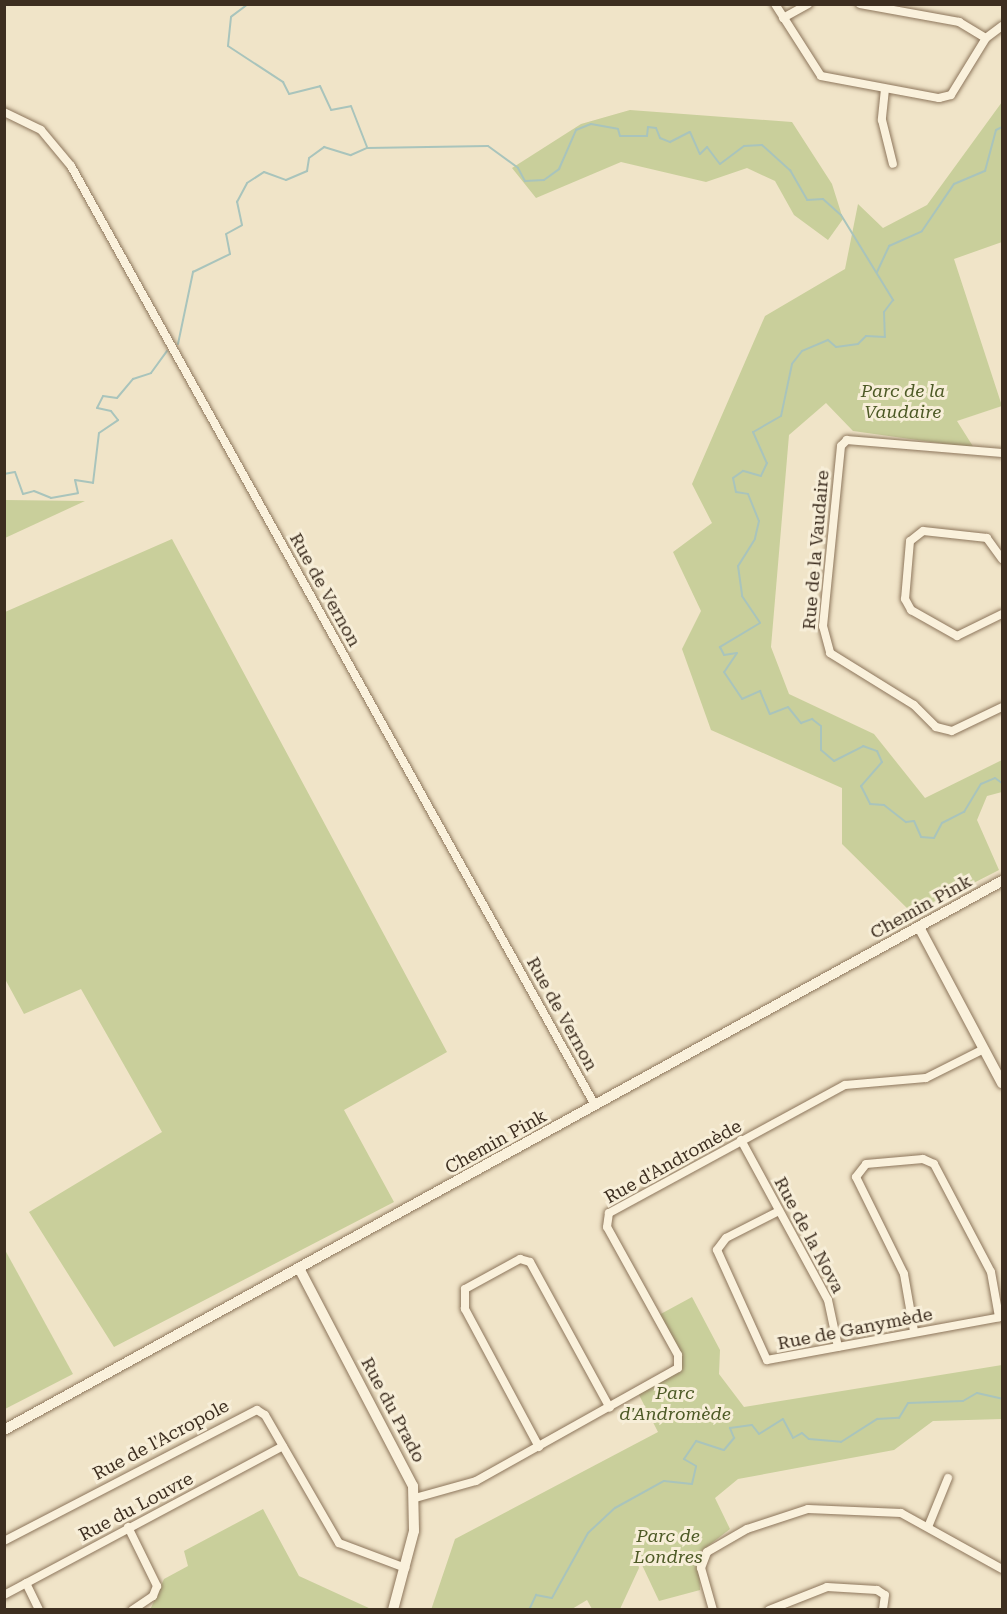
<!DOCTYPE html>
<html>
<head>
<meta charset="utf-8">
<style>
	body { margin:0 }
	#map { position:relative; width:1007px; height:1614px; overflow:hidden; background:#f0e4c8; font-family:"Roboto Serif",serif }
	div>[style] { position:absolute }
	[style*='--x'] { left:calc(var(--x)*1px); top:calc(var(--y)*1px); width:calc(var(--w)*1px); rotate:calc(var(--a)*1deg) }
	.green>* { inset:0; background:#c9cf9b }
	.stream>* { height:2px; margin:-1px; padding:0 1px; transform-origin:1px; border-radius:1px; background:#a9c4bc }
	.roads { filter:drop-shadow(0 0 2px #8d765c) drop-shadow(0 0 2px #8d765c) }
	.minor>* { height:8px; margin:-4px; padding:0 4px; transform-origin:4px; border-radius:4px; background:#faf1dc }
	.tertiary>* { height:10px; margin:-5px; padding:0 5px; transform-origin:5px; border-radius:5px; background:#faf1dc }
	.secondary>* { height:10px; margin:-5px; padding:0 5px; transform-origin:5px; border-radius:5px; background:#faf1dc }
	span { translate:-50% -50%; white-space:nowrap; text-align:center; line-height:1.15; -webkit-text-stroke:6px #f7eed8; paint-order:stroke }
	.park-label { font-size:18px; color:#4d5a26; font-style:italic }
	.street-label { font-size:18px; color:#3d2e20 }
	.frame { position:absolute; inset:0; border:6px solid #3d2e20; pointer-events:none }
</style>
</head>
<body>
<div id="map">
	<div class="green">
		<div style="clip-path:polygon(1002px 102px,1002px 242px,954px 259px,1002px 406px,957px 421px,974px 448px,853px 431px,826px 403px,789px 435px,771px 647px,789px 694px,874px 734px,925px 798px,1002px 760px,1002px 792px,987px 796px,977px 820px,999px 870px,913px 914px,842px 844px,842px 788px,711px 730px,682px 649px,701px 611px,673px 552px,712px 523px,692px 484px,765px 316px,845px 269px,858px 204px,883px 228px,927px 205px)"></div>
		<div style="clip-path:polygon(630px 110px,792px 122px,832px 184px,843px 219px,828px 240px,794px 215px,775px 181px,747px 168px,706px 182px,621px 162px,536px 198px,512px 168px,581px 124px)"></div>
		<div style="clip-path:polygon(5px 500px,85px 501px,5px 538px)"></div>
		<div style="clip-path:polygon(172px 539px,447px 1052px,344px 1110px,394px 1202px,114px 1347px,29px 1212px,162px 1132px,81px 989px,24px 1014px,5px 979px,5px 612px)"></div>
		<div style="clip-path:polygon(5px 1250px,73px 1374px,5px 1409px,4px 1409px)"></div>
		<div style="clip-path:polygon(692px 1297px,720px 1350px,719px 1374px,744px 1407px,1002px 1365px,1002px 1419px,933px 1421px,894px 1450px,738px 1479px,715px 1498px,730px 1529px,699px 1553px,700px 1590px,659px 1601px,634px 1548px,639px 1568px,620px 1609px,592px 1609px,587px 1600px,572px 1609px,431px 1610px,455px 1539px,658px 1432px,638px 1393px,679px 1364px,657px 1316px)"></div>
		<div style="clip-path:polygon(263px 1509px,299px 1576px,371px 1609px,150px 1610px,164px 1579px,188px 1566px,184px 1551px)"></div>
	</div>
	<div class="stream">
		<div style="--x:248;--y:4;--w:21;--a:143"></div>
		<div style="--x:231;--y:17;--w:29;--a:96"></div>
		<div style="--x:228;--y:46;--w:66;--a:33.2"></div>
		<div style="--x:283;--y:82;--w:13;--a:63"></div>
		<div style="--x:289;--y:94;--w:32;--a:-14"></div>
		<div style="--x:320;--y:86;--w:26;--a:65"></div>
		<div style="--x:331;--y:110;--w:20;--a:-11"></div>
		<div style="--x:351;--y:106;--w:44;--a:68.7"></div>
		<div style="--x:877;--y:272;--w:29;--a:-65"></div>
		<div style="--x:889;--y:246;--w:36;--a:-24"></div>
		<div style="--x:922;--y:231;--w:57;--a:-55.8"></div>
		<div style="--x:954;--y:184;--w:34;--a:-23"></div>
		<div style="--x:985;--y:171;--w:42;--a:-75"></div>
		<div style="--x:996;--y:130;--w:7;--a:-27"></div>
		<div style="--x:178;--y:344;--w:74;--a:-78.2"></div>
		<div style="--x:193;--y:272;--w:41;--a:-25.9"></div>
		<div style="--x:230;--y:254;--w:20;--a:-101"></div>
		<div style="--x:226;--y:234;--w:18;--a:-29"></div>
		<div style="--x:242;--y:225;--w:24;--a:-102"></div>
		<div style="--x:237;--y:202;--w:21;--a:-62"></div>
		<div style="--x:247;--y:183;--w:20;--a:-33"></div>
		<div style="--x:264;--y:172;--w:23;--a:20"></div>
		<div style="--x:286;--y:180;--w:23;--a:-23"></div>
		<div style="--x:307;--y:171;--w:13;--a:-81"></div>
		<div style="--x:309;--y:158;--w:19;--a:-36"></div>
		<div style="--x:324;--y:147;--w:28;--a:17"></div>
		<div style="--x:351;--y:155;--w:17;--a:-24"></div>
		<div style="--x:367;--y:148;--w:121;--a:-0.9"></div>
		<div style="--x:488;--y:146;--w:37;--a:36"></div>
		<div style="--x:518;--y:168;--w:15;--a:62"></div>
		<div style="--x:525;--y:181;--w:19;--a:-3"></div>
		<div style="--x:544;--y:180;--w:19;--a:-36"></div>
		<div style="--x:559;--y:169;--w:43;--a:-66.4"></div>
		<div style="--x:576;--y:130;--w:16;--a:-22"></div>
		<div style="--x:591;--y:124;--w:27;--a:10"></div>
		<div style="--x:618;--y:129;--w:7;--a:74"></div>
		<div style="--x:620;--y:136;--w:27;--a:0"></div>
		<div style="--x:647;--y:136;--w:9;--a:-84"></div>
		<div style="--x:648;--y:127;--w:8;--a:7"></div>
		<div style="--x:656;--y:128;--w:11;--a:68"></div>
		<div style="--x:660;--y:138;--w:11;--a:22"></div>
		<div style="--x:670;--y:142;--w:22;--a:-27"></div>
		<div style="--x:690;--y:132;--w:24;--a:66"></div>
		<div style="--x:700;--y:154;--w:10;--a:-45"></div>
		<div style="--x:707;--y:147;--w:21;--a:53"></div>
		<div style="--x:720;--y:164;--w:30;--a:-37"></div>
		<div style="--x:744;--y:146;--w:18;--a:-3"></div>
		<div style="--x:762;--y:145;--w:38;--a:42"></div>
		<div style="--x:790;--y:170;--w:34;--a:60"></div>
		<div style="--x:807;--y:200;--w:16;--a:-4"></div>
		<div style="--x:823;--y:199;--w:24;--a:42"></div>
		<div style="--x:841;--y:215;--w:100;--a:58.5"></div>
		<div style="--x:893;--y:300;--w:15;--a:127"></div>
		<div style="--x:884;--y:312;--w:25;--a:88"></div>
		<div style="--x:885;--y:337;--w:19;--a:-177"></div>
		<div style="--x:866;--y:336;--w:11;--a:135"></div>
		<div style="--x:858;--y:344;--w:22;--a:172"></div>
		<div style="--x:836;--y:347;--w:11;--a:-139"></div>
		<div style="--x:828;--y:340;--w:28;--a:157"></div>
		<div style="--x:802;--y:351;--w:16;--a:128"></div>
		<div style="--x:792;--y:364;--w:53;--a:101.9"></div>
		<div style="--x:781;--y:416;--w:32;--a:150"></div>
		<div style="--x:753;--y:432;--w:34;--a:66"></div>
		<div style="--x:767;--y:463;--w:14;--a:115"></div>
		<div style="--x:761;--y:476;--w:19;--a:-164"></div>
		<div style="--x:743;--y:471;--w:12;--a:145"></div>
		<div style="--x:733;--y:478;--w:14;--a:78"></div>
		<div style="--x:736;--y:492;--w:12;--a:9"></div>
		<div style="--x:748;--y:494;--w:29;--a:68"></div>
		<div style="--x:759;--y:521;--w:18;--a:103"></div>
		<div style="--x:755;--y:539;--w:32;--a:122"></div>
		<div style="--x:738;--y:566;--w:30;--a:82"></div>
		<div style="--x:742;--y:596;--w:32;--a:56"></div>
		<div style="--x:760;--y:623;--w:47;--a:149"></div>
		<div style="--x:720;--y:647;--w:9;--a:63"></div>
		<div style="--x:724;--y:655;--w:13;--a:-9"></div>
		<div style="--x:737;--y:653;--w:23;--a:124"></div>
		<div style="--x:724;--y:672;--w:32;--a:56"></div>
		<div style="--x:742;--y:699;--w:20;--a:-24"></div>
		<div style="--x:760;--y:691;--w:25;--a:67"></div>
		<div style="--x:770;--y:714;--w:19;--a:-21"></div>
		<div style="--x:788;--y:707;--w:21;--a:51"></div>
		<div style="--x:801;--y:723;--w:12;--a:-20"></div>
		<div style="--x:812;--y:719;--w:11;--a:38"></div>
		<div style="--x:821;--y:726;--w:24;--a:90"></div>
		<div style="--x:821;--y:750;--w:17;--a:40"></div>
		<div style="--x:834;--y:761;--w:33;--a:-27"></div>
		<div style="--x:863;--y:746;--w:15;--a:20"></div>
		<div style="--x:877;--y:751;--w:12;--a:66"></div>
		<div style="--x:882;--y:762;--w:32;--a:131"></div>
		<div style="--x:861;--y:786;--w:20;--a:63"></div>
		<div style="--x:870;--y:804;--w:14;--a:4"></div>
		<div style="--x:884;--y:805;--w:28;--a:38"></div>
		<div style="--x:906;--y:822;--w:8;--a:-7"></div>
		<div style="--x:914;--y:821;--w:17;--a:66"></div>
		<div style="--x:921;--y:837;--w:13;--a:4"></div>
		<div style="--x:934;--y:838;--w:17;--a:-62"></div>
		<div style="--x:942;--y:823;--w:25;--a:-27"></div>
		<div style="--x:964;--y:812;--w:33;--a:-59"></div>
		<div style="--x:981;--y:784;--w:15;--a:-23"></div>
		<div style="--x:995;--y:778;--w:9;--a:36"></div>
		<div style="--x:4;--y:474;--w:11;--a:-10"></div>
		<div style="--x:15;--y:472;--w:23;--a:70"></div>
		<div style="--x:23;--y:494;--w:11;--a:-15"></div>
		<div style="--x:34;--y:491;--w:18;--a:22"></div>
		<div style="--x:51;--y:498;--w:27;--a:-10"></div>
		<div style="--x:78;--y:493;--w:13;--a:-103"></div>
		<div style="--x:75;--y:480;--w:18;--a:9"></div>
		<div style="--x:93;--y:483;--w:50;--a:-83.2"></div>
		<div style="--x:99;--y:433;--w:23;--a:-34"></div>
		<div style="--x:118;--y:420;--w:11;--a:-128"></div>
		<div style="--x:111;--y:411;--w:14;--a:-168"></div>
		<div style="--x:97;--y:408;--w:13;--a:-63"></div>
		<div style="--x:103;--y:396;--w:14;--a:8"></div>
		<div style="--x:117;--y:398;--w:25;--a:-50"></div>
		<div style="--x:133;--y:379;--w:19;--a:-18"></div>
		<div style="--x:151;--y:373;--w:27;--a:-54"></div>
		<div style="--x:203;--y:1610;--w:9;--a:0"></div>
		<div style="--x:529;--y:1610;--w:17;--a:-65"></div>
		<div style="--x:536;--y:1595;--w:16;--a:11"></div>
		<div style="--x:552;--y:1598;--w:74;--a:-61"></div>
		<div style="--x:588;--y:1533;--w:37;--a:-43"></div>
		<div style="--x:615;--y:1508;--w:56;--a:-28.9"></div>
		<div style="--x:664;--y:1481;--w:28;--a:6"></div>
		<div style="--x:692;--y:1484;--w:18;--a:-77"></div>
		<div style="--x:696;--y:1466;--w:14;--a:-150"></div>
		<div style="--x:684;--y:1459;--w:22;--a:-56"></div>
		<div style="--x:696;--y:1441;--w:29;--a:18"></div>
		<div style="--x:724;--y:1450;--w:16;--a:-50"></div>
		<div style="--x:734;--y:1438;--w:11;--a:-112"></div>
		<div style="--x:730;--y:1428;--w:22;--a:-8"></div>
		<div style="--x:752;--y:1425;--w:11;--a:52"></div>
		<div style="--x:759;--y:1434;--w:28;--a:-32"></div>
		<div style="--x:783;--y:1419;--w:21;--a:62"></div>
		<div style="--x:793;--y:1438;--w:10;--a:-29"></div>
		<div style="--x:802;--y:1433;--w:9;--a:41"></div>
		<div style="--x:809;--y:1439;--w:32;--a:5"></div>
		<div style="--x:841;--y:1442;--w:43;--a:-32.6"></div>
		<div style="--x:877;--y:1419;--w:22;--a:-3"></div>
		<div style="--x:899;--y:1418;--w:17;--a:-59"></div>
		<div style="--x:908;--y:1403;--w:55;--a:-2.1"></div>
		<div style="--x:963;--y:1401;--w:16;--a:-30"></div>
		<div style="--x:977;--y:1393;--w:26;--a:13"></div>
	</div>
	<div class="roads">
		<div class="minor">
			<div style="--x:775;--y:4;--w:85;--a:57.4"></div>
			<div style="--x:821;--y:76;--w:120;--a:10.6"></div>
			<div style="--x:939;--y:98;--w:12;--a:-14"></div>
			<div style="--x:951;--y:95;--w:67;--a:-58.4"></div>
			<div style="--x:986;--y:38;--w:20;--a:-37"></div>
			<div style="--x:860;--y:4;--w:101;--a:10.3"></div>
			<div style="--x:959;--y:22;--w:31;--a:31"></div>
			<div style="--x:783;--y:18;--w:29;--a:-29"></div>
			<div style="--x:885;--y:89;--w:31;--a:96"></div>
			<div style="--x:882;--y:120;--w:45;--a:76"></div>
			<div style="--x:4;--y:112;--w:41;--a:25.9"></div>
			<div style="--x:41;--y:130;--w:47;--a:50.2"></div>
			<div style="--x:71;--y:166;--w:1075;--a:60.84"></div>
			<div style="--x:1002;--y:453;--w:156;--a:-175.2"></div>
			<div style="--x:847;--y:440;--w:8;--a:135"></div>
			<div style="--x:841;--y:446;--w:181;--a:95.7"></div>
			<div style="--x:823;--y:626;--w:28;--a:75"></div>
			<div style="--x:830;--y:653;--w:99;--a:31.8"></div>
			<div style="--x:914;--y:705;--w:31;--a:45"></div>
			<div style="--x:936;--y:727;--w:16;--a:14"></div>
			<div style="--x:952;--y:731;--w:55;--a:-25.6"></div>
			<div style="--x:1002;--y:559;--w:26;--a:-126"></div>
			<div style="--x:987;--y:538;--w:64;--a:-173.8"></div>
			<div style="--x:923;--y:531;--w:16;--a:142"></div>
			<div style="--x:910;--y:541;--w:58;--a:94.9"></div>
			<div style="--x:905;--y:599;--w:13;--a:61"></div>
			<div style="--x:911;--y:610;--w:53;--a:29.5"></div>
			<div style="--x:957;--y:636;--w:50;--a:-26.1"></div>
			<div style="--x:741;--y:1140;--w:182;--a:61.5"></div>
			<div style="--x:828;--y:1300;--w:48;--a:78"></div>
			<div style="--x:779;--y:1211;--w:59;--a:153"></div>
			<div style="--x:726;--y:1238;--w:15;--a:127"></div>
			<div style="--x:717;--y:1250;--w:121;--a:65.6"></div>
			<div style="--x:767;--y:1360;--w:239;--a:-10.4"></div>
			<div style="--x:914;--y:1331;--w:58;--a:-100"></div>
			<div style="--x:904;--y:1274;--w:108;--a:-116.3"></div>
			<div style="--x:856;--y:1177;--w:16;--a:-52"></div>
			<div style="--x:866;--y:1164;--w:57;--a:-5"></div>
			<div style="--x:923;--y:1159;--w:12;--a:24"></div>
			<div style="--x:934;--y:1164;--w:122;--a:62.2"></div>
			<div style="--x:991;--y:1272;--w:46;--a:79.9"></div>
			<div style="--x:539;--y:1447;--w:157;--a:-118.2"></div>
			<div style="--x:465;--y:1309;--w:20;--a:-90"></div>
			<div style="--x:465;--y:1289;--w:63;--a:-28.6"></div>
			<div style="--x:520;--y:1259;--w:10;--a:17"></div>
			<div style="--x:530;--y:1262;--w:166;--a:61.3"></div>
			<div style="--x:415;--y:1498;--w:63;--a:-15.6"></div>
			<div style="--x:476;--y:1481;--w:231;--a:-29.2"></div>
			<div style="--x:678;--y:1368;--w:13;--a:-90"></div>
			<div style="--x:678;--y:1355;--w:146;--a:-119"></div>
			<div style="--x:607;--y:1227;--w:14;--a:-82"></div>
			<div style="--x:609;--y:1213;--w:268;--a:-28.5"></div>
			<div style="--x:845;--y:1085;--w:81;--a:-4.9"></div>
			<div style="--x:926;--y:1078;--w:65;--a:-26.6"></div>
			<div style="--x:128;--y:1527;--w:66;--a:63.8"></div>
			<div style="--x:157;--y:1586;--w:11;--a:112"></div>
			<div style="--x:153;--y:1596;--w:25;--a:146"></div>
			<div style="--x:928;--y:1527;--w:53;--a:-67.8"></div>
			<div style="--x:4;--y:1541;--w:285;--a:-27.4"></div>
			<div style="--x:257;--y:1410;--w:9;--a:32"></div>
			<div style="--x:265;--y:1415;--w:148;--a:60"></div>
			<div style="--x:339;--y:1543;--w:71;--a:20.7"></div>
			<div style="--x:26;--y:1583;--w:30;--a:64"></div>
			<div style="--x:4;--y:1595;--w:316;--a:-28.1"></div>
			<div style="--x:713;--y:1610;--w:44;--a:-105.9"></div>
			<div style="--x:701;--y:1568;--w:17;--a:-69"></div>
			<div style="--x:707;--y:1552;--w:46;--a:-29.9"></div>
			<div style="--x:747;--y:1529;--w:64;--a:-18.2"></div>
			<div style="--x:808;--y:1509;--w:93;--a:2.5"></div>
			<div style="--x:901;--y:1513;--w:115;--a:29"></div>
			<div style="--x:769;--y:1610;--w:62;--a:-21.6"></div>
			<div style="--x:827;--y:1587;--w:50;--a:3.4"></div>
			<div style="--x:877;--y:1590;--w:9;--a:32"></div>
			<div style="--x:885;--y:1595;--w:15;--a:98"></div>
		</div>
		<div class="tertiary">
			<div style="--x:919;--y:927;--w:177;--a:62"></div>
			<div style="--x:300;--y:1270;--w:244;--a:62.4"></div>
			<div style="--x:413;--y:1486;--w:45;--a:88.7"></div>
			<div style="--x:414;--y:1531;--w:82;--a:104.9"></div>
		</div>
		<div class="secondary">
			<div style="--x:4;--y:1430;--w:1139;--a:-28.82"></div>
		</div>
	</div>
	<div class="park-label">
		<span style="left:903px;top:402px">Parc de la<br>Vaudaire</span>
		<span style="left:675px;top:1404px">Parc<br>d'Andromède</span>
		<span style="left:668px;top:1547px">Parc de<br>Londres</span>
	</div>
	<div class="street-label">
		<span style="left:816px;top:550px;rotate:-85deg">Rue de la Vaudaire</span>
		<span style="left:325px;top:590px;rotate:61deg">Rue de Vernon</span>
		<span style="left:921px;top:907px;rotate:-29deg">Chemin Pink</span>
		<span style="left:562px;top:1014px;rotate:61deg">Rue de Vernon</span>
		<span style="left:496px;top:1142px;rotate:-29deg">Chemin Pink</span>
		<span style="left:673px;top:1162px;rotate:-29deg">Rue d'Andromède</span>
		<span style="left:809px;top:1235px;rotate:62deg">Rue de la Nova</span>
		<span style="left:855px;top:1329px;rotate:-11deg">Rue de Ganymède</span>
		<span style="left:393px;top:1410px;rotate:62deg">Rue du Prado</span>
		<span style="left:161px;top:1440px;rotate:-28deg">Rue de l'Acropole</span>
		<span style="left:136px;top:1507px;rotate:-28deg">Rue du Louvre</span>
	</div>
	<div class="frame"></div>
</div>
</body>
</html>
